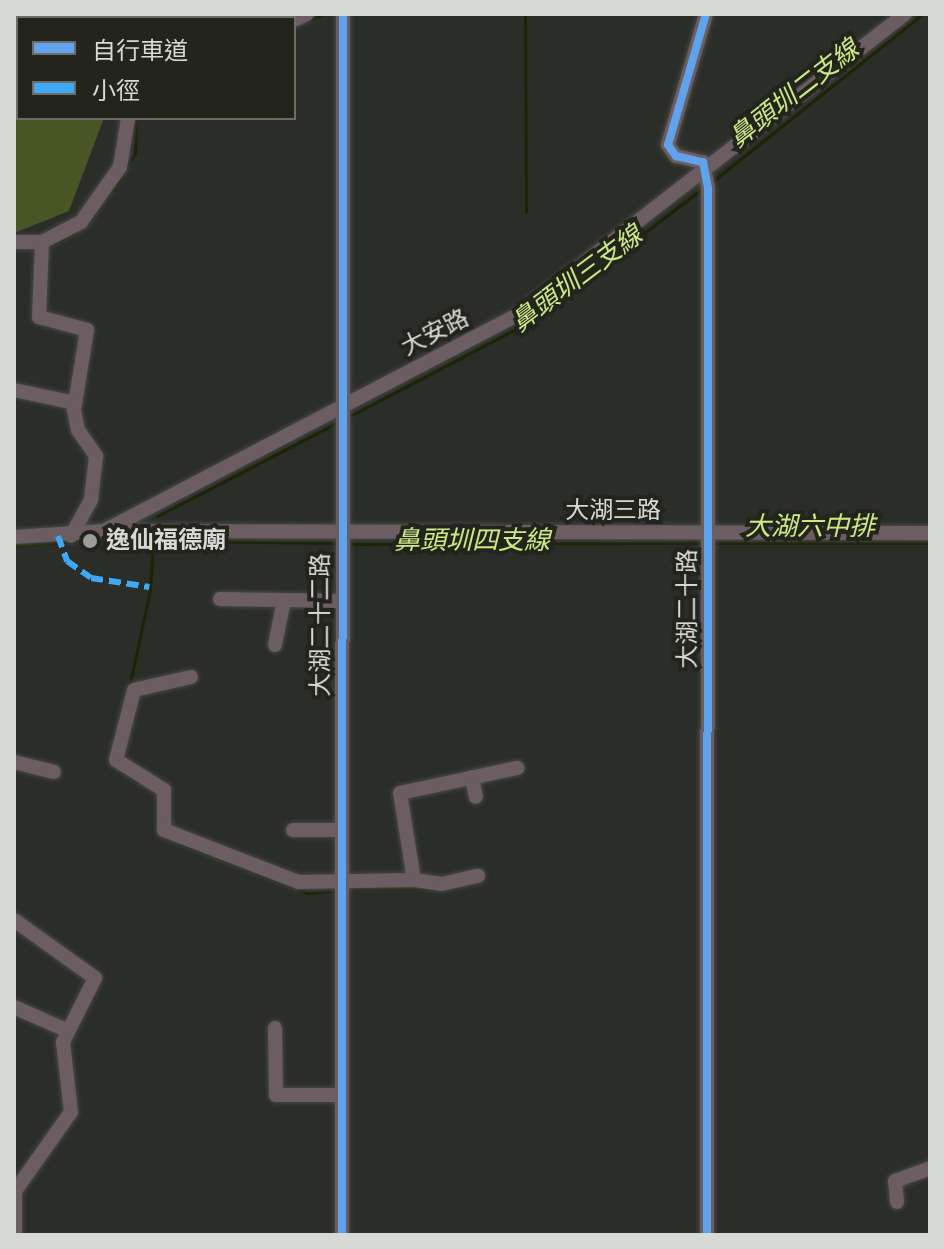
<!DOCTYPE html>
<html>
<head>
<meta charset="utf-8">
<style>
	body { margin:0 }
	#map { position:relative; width:944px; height:1249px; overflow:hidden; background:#2b2d29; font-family:"Roboto Serif","Noto Sans TC",serif }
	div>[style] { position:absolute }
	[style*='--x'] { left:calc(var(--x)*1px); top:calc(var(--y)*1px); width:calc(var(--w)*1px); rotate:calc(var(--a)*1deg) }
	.green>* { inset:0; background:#485524 }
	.stream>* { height:3px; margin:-1.5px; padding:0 1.5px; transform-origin:1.5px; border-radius:1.5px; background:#1c2404 }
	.roads { filter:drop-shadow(0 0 2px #474845) drop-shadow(0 0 2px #474845) }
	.minor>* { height:14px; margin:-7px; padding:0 7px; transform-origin:7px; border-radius:7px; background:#6b5d61 }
	.quiet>* { height:6px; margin-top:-3px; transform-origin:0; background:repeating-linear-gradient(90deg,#3fa9f5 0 12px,transparent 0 18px) }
	.cycleway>* { height:8px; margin:-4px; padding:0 4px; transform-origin:4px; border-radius:4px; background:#60a3ed }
	.dots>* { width:22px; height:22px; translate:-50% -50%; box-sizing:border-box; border:4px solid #23251d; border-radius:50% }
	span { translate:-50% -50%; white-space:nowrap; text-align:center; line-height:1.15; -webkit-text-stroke:8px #23251d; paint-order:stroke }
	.street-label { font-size:24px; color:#d7d9d4 }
	.poi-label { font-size:24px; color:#d7d9d4; font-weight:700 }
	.left { translate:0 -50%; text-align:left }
	.water-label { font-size:26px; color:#cbe884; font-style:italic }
	.frame { position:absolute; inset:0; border:16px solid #d7d9d4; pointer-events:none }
	.legend { position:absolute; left:16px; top:16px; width:280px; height:104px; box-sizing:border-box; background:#23251d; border:2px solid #6b6d66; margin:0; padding:10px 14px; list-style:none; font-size:24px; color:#d7d9d4 }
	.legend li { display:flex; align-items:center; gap:16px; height:40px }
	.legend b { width:40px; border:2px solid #6b6d66 }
</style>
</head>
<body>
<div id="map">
	<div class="green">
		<div style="clip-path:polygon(14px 14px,285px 14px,18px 18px,18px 118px,104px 118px,69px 211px,14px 233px)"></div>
	</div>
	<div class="stream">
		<div style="--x:525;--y:14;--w:198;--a:89.7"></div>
		<div style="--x:309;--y:20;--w:15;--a:-23"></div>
		<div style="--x:126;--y:168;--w:17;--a:-59"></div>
		<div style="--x:135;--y:153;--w:35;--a:-88"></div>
		<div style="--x:713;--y:181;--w:268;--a:-38.6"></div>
		<div style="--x:113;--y:191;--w:17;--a:-57"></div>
		<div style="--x:89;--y:221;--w:41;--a:-54"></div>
		<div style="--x:46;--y:248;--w:35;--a:-29"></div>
		<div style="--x:348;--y:417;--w:202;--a:-27.7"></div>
		<div style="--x:527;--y:323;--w:223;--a:-37.5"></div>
		<div style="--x:157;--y:516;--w:204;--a:-27.4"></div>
		<div style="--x:714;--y:543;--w:216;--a:0"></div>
		<div style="--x:346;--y:544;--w:356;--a:-0.2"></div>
		<div style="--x:14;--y:546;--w:81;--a:-4.2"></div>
		<div style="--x:95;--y:540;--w:243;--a:0.7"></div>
		<div style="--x:129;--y:688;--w:100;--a:-77.9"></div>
		<div style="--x:150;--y:590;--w:48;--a:-86.4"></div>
		<div style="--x:113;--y:762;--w:30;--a:40"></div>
		<div style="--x:182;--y:844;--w:134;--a:21.4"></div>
		<div style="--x:307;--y:893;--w:31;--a:-4"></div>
		<div style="--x:349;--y:889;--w:107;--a:-0.5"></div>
	</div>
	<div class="roads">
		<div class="minor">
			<div style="--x:706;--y:14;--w:136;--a:106.2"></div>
			<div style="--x:668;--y:145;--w:14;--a:54"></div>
			<div style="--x:676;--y:156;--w:28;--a:13"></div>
			<div style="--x:703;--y:162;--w:26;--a:79"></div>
			<div style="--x:708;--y:188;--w:1047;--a:90.05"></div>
			<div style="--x:40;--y:18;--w:18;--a:-13"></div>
			<div style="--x:294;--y:20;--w:14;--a:-25"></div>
			<div style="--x:14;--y:58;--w:7;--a:-56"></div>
			<div style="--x:14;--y:242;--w:28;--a:0"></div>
			<div style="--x:42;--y:242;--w:44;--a:-27.1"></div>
			<div style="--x:81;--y:222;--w:67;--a:-54.7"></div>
			<div style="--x:120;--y:167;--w:50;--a:-80.7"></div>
			<div style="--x:42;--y:242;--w:75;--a:92.3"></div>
			<div style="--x:39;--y:317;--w:50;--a:15.2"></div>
			<div style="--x:87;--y:330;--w:81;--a:99.2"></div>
			<div style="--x:74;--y:410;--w:20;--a:79"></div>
			<div style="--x:78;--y:430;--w:32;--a:55"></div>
			<div style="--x:96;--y:456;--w:44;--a:96.5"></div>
			<div style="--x:91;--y:500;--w:41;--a:119.1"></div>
			<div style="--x:14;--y:390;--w:62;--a:12"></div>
			<div style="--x:108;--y:531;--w:822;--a:0.14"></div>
			<div style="--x:14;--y:537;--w:90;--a:-3.8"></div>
			<div style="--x:104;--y:531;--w:466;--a:-27.6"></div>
			<div style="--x:517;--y:315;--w:491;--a:-37.8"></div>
			<div style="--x:220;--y:599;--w:122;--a:0.9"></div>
			<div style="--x:275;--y:645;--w:46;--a:-78.7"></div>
			<div style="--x:191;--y:677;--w:58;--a:167.2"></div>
			<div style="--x:134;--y:690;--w:72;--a:104.4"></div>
			<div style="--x:116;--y:760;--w:57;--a:32"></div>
			<div style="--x:164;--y:790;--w:40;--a:90"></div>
			<div style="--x:164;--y:830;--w:144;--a:21.2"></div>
			<div style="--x:298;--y:882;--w:116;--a:-1"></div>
			<div style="--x:414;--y:880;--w:88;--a:-99.1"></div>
			<div style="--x:400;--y:793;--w:120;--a:-12.1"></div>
			<div style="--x:14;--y:762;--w:41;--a:14"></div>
			<div style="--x:472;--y:777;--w:20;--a:79"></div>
			<div style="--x:293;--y:830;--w:48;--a:0"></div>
			<div style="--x:414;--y:880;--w:28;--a:8"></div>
			<div style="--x:442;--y:884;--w:37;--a:-13"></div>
			<div style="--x:14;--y:920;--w:100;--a:35.6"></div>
			<div style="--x:95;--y:978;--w:72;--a:116.6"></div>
			<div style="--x:63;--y:1042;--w:70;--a:83.5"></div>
			<div style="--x:71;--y:1112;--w:97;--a:125.3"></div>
			<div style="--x:15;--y:1191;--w:44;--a:90"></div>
			<div style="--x:14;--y:1007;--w:57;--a:23.9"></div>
			<div style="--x:275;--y:1028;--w:67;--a:89.1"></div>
			<div style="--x:276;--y:1095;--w:65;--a:0"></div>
			<div style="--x:897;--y:1202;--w:21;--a:-95"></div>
			<div style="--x:895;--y:1181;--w:37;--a:-20"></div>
			<div style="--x:342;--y:1235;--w:1221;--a:-89.95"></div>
		</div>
	</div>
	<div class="quiet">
		<div style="--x:58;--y:536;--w:27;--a:70"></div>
		<div style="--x:67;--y:561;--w:29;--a:35"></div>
		<div style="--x:91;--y:578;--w:59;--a:8.8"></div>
	</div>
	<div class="cycleway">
		<div style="--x:706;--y:14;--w:136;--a:106.2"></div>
		<div style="--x:668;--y:145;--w:14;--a:54"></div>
		<div style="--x:676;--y:156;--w:28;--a:13"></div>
		<div style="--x:703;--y:162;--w:26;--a:79"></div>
		<div style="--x:708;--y:188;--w:1047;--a:90.05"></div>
		<div style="--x:342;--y:1235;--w:1221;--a:-89.95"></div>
	</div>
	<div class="dots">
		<div style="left:90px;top:541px;background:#9b9d98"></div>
	</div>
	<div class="street-label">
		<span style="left:435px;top:333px;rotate:-27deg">大安路</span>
		<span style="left:613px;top:511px">大湖三路</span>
		<span style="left:688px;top:609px;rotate:-90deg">大湖二十路</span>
		<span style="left:321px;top:625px;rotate:-90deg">大湖二十二路</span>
	</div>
	<div class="poi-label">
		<span class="left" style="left:106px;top:541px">逸仙福德廟</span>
	</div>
	<div class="water-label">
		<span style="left:794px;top:94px;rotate:-38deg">鼻頭圳二支線</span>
		<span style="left:577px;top:279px;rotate:-37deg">鼻頭圳三支線</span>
		<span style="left:810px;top:527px">大湖六中排</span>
		<span style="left:472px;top:541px">鼻頭圳四支線</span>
	</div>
	<div class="frame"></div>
	<ul class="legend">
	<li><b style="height:10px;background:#60a3ed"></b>自行車道</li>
	<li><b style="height:10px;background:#3fa9f5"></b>小徑</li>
	</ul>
</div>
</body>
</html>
